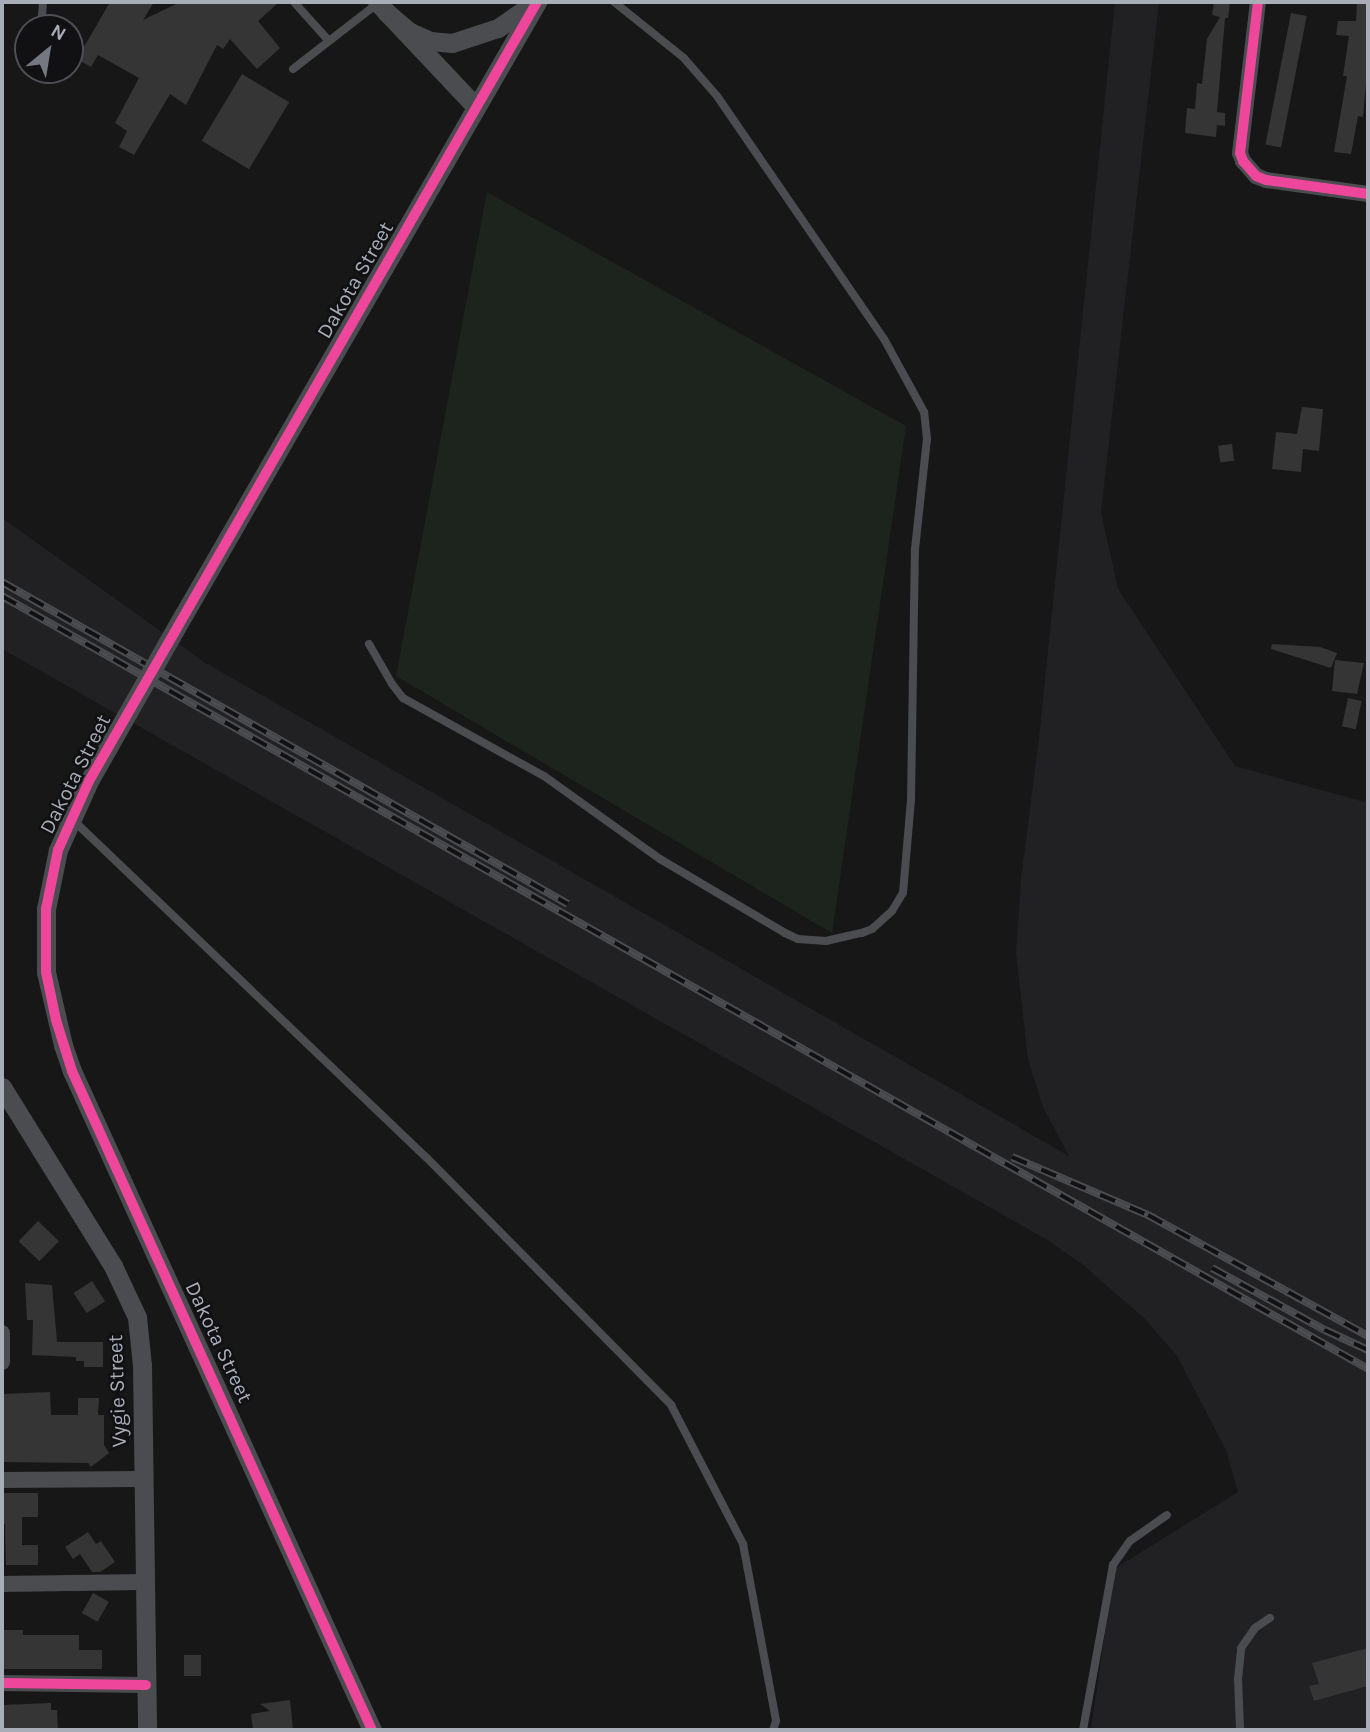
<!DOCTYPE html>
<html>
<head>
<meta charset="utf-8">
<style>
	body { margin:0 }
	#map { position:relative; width:1370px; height:1732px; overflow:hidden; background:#171717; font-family:Karla,sans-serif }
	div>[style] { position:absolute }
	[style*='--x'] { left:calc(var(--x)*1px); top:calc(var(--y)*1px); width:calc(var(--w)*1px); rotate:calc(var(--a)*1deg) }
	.built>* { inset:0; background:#212123 }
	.green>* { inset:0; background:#1d241e }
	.building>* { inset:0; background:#353536; transform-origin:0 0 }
	.service>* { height:8px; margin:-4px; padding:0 4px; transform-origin:4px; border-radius:4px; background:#4b4c50 }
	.minor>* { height:16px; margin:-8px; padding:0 8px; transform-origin:8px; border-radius:8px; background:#4b4c50 }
	.tertiary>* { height:19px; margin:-9.5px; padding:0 9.5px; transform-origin:9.5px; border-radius:9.5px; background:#4b4c50 }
	.rail>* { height:8px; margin-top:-4px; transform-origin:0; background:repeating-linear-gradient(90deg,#111113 0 16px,#4b4c4f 0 32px); box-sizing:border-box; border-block:2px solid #4b4c4f }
	.tertiary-bridge>* { height:19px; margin:-9.5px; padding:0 9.5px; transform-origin:9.5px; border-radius:9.5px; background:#4b4c50 }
	.cycleway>* { height:10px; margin:-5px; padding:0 5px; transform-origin:5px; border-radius:5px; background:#ed469a }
	span { translate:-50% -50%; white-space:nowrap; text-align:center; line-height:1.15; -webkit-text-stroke:5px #111113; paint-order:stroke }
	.street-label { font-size:21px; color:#a8adb8 }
	.frame { position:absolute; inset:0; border:4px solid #a8adb8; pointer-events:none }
	.north { position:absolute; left:14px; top:14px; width:70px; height:70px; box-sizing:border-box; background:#111113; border:2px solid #4d4f55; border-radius:50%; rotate:30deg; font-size:19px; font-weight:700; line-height:28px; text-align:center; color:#a8adb8 }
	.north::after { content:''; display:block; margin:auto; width:24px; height:32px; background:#757880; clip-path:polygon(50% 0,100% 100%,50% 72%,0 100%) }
</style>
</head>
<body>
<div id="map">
	<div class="built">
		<div style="clip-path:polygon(1115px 2px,1159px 2px,1101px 512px,1118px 589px,1235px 766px,1368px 803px,1368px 1730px,1091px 1730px,1114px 1569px,1238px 1492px,1226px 1450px,1177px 1356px,1145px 1319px,1082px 1264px,1046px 1239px,2px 649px,2px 518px,204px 662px,1069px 1156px,1043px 1107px,1028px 1059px,1016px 953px,1021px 879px,1039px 738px)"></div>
	</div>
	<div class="green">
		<div style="clip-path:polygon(487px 192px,906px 426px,832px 933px,396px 676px)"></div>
	</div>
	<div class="building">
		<div style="clip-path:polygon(110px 2px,154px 2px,143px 20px,180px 2px,279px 2px,258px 21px,280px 48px,257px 69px,230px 39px,223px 49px,217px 45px,186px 105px,170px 94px,134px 155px,119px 147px,127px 131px,115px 123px,139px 78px,98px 55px,91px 67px,77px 59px)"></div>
		<div style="clip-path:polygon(1214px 2px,1230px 2px,1228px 18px,1225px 18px,1217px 112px,1225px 113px,1225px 126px,1217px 125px,1216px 137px,1185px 133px,1187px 108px,1195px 109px,1197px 83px,1202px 84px,1207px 39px,1220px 17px,1212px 15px)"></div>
		<div style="clip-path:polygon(1357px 2px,1368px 2px,1368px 60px,1363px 117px,1358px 116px,1351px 154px,1334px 152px,1347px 76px,1343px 76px,1349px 36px,1336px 35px,1338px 21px,1356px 21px)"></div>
		<div style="left:1291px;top:13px;width:16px;height:134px;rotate:11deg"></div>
		<div style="left:242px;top:74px;width:55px;height:78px;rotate:31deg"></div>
		<div style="clip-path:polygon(1302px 407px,1323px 409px,1319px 451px,1303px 449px,1301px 472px,1272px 469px,1276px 432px,1297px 434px)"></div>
		<div style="left:1232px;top:444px;width:17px;height:14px;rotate:83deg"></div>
		<div style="clip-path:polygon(1272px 644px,1320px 647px,1337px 653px,1331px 668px,1271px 649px)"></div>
		<div style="clip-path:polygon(1335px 660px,1364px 663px,1357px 694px,1332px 691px)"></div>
		<div style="left:1348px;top:698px;width:14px;height:29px;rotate:12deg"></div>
		<div style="left:38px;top:1221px;width:29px;height:28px;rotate:44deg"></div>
		<div style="left:92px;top:1281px;width:24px;height:22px;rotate:57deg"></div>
		<div style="clip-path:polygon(25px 1283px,52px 1285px,57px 1342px,103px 1342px,103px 1367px,84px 1367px,84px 1361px,76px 1361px,76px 1357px,32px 1355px,33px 1320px,27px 1320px)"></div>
		<div style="clip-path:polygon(50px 1392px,51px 1415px,78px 1415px,78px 1398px,99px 1398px,98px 1415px,104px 1415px,104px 1445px,109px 1453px,91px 1467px,88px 1463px,2px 1462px,2px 1394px)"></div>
		<div style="clip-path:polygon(4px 1493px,38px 1493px,38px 1517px,22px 1517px,22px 1545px,38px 1545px,38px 1565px,6px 1565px,5px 1524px,2px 1524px)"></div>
		<div style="clip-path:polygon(88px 1532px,96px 1544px,101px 1541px,115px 1562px,100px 1572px,92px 1572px,80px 1554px,73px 1559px,65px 1547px)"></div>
		<div style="left:93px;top:1593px;width:18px;height:23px;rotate:29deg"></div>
		<div style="clip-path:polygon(2px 1630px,23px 1630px,23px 1635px,79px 1635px,79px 1650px,102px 1650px,102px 1669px,2px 1669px)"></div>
		<div style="clip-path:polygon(1368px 1648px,1368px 1686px,1314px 1701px,1309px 1686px,1319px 1684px,1312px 1663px)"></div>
		<div style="left:184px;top:1655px;width:17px;height:21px"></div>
		<div style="clip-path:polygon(290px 1700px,293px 1730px,253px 1730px,251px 1714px,270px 1711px,260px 1704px)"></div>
		<div style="clip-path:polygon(51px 1703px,51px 1710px,57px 1710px,58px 1730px,2px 1730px,2px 1705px)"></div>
	</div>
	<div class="service">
		<div style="--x:43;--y:2;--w:13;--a:94"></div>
		<div style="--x:42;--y:15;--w:15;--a:58"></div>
		<div style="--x:294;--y:2;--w:52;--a:48.1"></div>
		<div style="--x:293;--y:69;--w:108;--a:-37.8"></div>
		<div style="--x:369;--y:644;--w:46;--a:60.1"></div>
		<div style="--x:392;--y:684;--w:18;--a:52"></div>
		<div style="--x:403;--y:698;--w:161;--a:29"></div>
		<div style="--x:544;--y:776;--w:143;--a:35.6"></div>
		<div style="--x:660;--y:859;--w:145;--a:30.6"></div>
		<div style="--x:785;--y:933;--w:14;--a:25"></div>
		<div style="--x:798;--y:939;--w:28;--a:4"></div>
		<div style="--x:826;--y:941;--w:37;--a:-13"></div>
		<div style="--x:862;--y:933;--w:11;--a:-22"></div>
		<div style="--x:872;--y:929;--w:27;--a:-42"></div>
		<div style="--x:892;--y:911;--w:21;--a:-59"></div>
		<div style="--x:903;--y:893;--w:93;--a:-85.1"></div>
		<div style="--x:911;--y:800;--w:251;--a:-89.1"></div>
		<div style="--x:915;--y:549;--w:111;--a:-83.8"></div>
		<div style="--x:927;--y:439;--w:27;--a:-96"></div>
		<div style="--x:924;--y:412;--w:83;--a:-118.7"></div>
		<div style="--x:884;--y:339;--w:295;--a:-124.5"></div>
		<div style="--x:717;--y:96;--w:50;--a:-131"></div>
		<div style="--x:684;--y:58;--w:90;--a:-141.3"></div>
		<div style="--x:73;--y:820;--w:488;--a:43.7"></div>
		<div style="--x:426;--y:1157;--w:349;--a:45.3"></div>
		<div style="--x:671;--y:1405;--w:157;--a:62.6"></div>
		<div style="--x:743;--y:1544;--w:180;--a:79.4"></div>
		<div style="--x:776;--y:1721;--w:9;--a:108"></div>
		<div style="--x:1083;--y:1730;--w:168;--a:-79.7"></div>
		<div style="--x:1113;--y:1565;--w:29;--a:-55"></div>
		<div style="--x:1130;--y:1541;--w:45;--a:-35.1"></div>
		<div style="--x:1240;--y:1730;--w:51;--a:-92.2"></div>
		<div style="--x:1238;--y:1679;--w:31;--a:-84"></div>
		<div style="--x:1241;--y:1648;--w:24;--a:-55"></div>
		<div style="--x:1255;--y:1628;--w:18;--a:-34"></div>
	</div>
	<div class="minor">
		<div style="--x:1258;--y:2;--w:152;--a:96.8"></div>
		<div style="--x:1240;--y:153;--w:9;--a:69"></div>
		<div style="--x:1243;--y:161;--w:20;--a:49"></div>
		<div style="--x:1256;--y:176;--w:11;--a:22"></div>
		<div style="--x:1266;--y:180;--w:103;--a:7.8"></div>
		<div style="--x:2;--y:1333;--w:29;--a:90"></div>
		<div style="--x:2;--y:1480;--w:140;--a:-0.4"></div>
		<div style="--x:2;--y:1584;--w:142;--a:-0.8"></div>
		<div style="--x:2;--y:1683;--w:144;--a:0.8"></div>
	</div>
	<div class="tertiary">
		<div style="--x:377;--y:2;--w:144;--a:46.7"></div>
		<div style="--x:386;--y:12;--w:31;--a:40"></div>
		<div style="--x:410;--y:32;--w:22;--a:24"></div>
		<div style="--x:430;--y:41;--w:22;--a:5"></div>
		<div style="--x:452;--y:43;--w:48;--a:-18.1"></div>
		<div style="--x:498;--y:28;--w:44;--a:-34.8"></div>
		<div style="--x:184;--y:614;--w:707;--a:-60.02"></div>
		<div style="--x:89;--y:781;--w:76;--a:114.2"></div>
		<div style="--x:58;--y:850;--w:60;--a:101.5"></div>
		<div style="--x:46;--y:909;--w:63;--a:90"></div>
		<div style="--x:46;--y:972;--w:75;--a:76.9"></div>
		<div style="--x:63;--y:1045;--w:28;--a:71"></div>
		<div style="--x:72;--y:1071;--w:724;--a:65.52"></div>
		<div style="--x:2;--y:1087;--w:211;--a:58.2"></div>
		<div style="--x:113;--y:1266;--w:56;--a:64.8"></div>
		<div style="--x:137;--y:1317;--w:48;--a:84.1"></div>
		<div style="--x:142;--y:1365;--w:365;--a:89.2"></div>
	</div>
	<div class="rail">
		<div style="--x:2;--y:582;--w:651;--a:29.64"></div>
		<div style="--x:2;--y:596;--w:1570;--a:29.5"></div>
		<div style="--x:1012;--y:1157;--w:148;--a:23.1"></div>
		<div style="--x:1148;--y:1215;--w:251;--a:28.8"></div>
		<div style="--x:1212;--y:1268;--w:129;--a:28.8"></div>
		<div style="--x:1325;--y:1330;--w:47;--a:24.9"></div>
	</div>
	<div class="tertiary-bridge">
		<div style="--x:89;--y:781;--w:192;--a:-60.4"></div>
	</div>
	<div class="cycleway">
		<div style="--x:1258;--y:2;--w:152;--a:96.8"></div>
		<div style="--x:1240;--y:153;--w:9;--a:69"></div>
		<div style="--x:1243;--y:161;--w:20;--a:49"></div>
		<div style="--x:1256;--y:176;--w:11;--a:22"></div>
		<div style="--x:1266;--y:180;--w:103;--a:7.8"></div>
		<div style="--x:2;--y:1683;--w:144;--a:0.8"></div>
		<div style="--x:372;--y:1730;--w:724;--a:-114.48"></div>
		<div style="--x:72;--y:1071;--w:53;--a:-107.4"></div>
		<div style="--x:56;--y:1020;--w:49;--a:-101.8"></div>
		<div style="--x:46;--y:972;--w:63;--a:-90"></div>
		<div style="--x:46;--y:909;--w:60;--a:-78.5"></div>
		<div style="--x:58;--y:850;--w:76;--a:-65.8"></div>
		<div style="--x:89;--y:781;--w:899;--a:-60.1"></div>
	</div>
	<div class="street-label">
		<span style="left:355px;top:280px;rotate:-60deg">Dakota Street</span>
		<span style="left:75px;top:774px;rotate:-63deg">Dakota Street</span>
		<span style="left:219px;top:1342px;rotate:65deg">Dakota Street</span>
		<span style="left:117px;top:1391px;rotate:-92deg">Vygie Street</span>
	</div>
	<div class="frame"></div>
	<div class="north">N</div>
</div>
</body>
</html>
